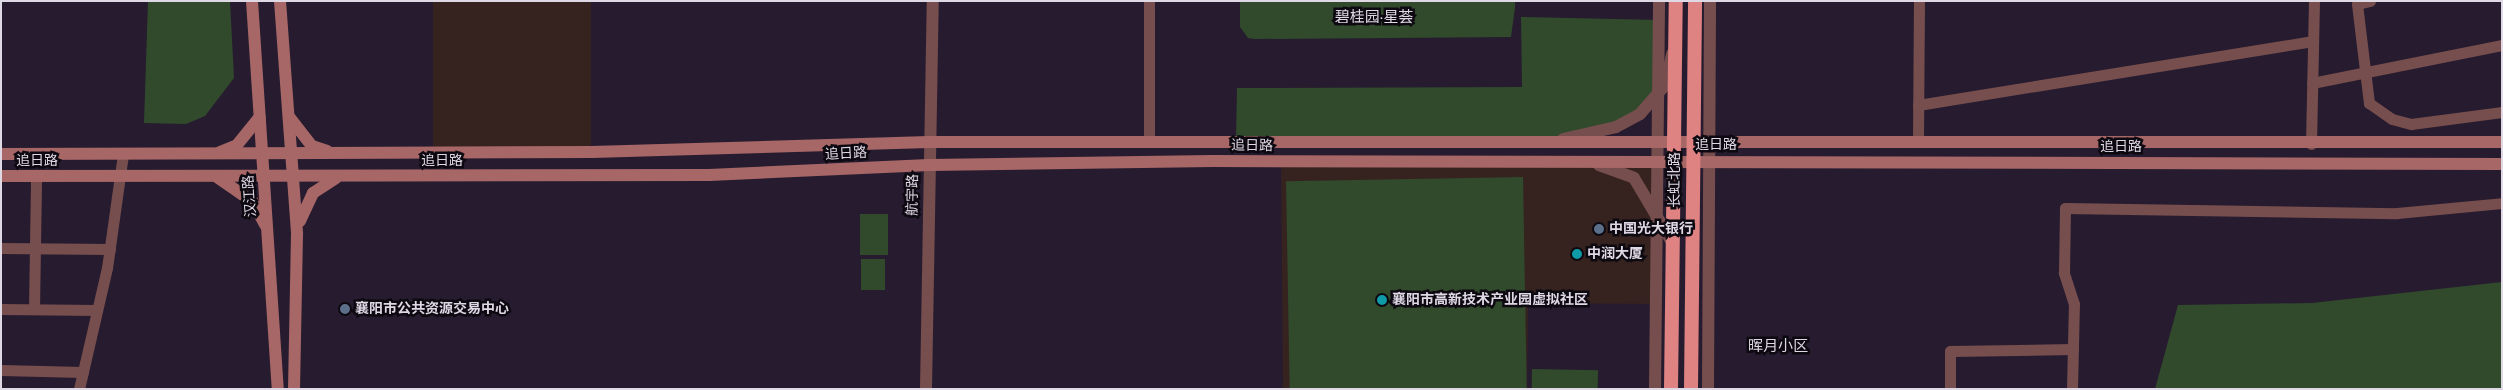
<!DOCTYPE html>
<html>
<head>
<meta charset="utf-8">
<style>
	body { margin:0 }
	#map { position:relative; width:2503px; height:390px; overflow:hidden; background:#271c2f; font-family:"Nunito Sans","Noto Sans SC",sans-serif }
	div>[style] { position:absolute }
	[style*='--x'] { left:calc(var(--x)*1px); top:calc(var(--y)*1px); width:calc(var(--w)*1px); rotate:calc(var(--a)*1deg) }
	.commercial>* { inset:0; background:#362320; transform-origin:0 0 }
	.green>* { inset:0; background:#314a2c; transform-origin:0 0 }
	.minor>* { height:11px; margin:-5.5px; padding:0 5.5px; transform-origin:5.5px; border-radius:5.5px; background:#774e4e }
	.tertiary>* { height:12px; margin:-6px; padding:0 6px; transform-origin:6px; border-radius:6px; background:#774e4e }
	.secondary>* { height:12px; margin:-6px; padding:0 6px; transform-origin:6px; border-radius:6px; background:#a86767 }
	.trunk>* { height:14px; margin:-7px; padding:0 7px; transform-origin:7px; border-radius:7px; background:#de8282 }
	.dots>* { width:14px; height:14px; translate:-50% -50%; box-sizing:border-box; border:2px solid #0d0911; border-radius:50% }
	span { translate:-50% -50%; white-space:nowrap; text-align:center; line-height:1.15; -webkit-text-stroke:5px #0d0911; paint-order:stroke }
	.street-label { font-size:14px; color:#dfd8e5 }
	.poi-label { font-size:14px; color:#dfd8e5; font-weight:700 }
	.left { translate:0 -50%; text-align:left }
	.neighbourhood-label { font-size:15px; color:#dfd8e5 }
	.frame { position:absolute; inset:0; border:2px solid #dfd8e5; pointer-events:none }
</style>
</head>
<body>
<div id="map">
	<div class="commercial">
		<div style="left:433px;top:1px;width:158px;height:152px"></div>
		<div style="clip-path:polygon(1655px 160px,1655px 304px,1528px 303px,1527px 389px,1283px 389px,1281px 162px)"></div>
	</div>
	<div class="green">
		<div style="clip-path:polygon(148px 1px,230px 1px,234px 78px,205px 116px,186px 124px,144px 123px)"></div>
		<div style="clip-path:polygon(1240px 1px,1515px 1px,1515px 7px,1511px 37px,1255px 39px,1248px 38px,1240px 27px)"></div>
		<div style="clip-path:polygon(1521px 17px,1658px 20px,1657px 97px,1640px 114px,1562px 139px,1236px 141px,1237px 88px,1522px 87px)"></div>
		<div style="left:1523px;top:177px;width:212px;height:237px;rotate:89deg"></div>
		<div style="left:860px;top:214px;width:28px;height:41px"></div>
		<div style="left:861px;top:259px;width:24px;height:31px"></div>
		<div style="clip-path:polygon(2502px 282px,2502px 389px,2155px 389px,2178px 305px,2312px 303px)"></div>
		<div style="left:1532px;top:369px;width:66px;height:20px;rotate:1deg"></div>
	</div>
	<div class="minor">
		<div style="--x:1149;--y:1;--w:140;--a:90"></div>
		<div style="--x:2370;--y:1;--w:13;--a:167"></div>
		<div style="--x:2357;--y:4;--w:100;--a:83.1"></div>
		<div style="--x:2369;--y:103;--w:28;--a:35"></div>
		<div style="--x:2392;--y:119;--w:20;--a:15"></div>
		<div style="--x:2411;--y:124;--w:92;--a:-7.5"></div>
		<div style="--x:2312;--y:83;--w:194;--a:-11.3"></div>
		<div style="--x:1918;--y:105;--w:400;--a:-9.2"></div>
		<div style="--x:1918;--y:141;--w:140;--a:-89.6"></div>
		<div style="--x:2311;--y:144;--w:143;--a:-88.8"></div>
		<div style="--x:1;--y:248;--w:109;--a:0.5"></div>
		<div style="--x:1;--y:309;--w:96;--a:0.6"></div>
		<div style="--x:34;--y:309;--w:133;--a:-89.1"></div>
		<div style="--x:1;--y:370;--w:82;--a:1.4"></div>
		<div style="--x:79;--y:389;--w:124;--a:-77"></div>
		<div style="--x:107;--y:268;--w:115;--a:-82"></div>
		<div style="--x:1950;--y:389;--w:38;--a:-90"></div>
		<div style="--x:1950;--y:351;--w:123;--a:-0.9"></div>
		<div style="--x:2072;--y:389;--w:85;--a:-88.7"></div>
		<div style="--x:2074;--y:304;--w:33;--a:-108"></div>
		<div style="--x:2064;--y:273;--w:65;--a:-89.1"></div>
		<div style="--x:2065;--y:208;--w:332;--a:0.9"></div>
		<div style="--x:2397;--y:213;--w:105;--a:-5.4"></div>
	</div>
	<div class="tertiary">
		<div style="--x:1563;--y:139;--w:54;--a:-12.8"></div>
		<div style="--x:1616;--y:127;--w:27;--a:-28"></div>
		<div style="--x:1640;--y:114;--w:38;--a:-49"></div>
		<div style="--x:1665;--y:85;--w:32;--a:-77"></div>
		<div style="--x:1599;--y:165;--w:37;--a:20"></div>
		<div style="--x:1634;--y:178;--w:74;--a:59.3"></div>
		<div style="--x:926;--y:389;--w:388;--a:-89"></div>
		<div style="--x:1655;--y:389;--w:388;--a:-89.4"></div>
		<div style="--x:1708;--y:389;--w:388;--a:-89.7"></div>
	</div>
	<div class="secondary">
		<div style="--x:252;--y:1;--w:389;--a:86.2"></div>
		<div style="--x:280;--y:1;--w:234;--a:85.8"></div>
		<div style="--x:297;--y:234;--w:155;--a:91.1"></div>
		<div style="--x:290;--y:118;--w:36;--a:52"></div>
		<div style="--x:312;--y:146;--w:16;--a:18"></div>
		<div style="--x:220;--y:152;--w:18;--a:-22"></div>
		<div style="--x:237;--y:145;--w:36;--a:-51"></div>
		<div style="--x:1;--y:154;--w:591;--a:-0.19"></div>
		<div style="--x:592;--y:152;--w:337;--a:-1.7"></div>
		<div style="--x:929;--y:142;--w:1573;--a:0"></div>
		<div style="--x:1;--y:176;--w:708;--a:-0.08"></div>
		<div style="--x:709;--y:175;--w:220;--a:-2.6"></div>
		<div style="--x:929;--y:165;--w:284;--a:-0.8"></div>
		<div style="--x:1213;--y:161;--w:1289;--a:0.13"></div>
		<div style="--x:217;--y:177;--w:44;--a:34.8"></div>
		<div style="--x:253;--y:202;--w:26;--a:62"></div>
		<div style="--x:300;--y:221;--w:31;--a:-65"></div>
		<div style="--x:313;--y:193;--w:27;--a:-33"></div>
	</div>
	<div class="trunk">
		<div style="--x:1671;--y:389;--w:388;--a:-89.3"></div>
		<div style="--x:1691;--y:389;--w:388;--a:-89.4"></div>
	</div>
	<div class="dots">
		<div style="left:1599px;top:229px;background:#5c6f8a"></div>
		<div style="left:1577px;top:254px;background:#0f9aa8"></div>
		<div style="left:1382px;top:300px;background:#0f9aa8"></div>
		<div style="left:345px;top:309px;background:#5c6f8a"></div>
	</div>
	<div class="street-label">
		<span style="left:1716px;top:145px">追日路</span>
		<span style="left:1252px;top:146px;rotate:1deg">追日路</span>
		<span style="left:2121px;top:147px">追日路</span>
		<span style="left:846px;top:154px;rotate:-3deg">追日路</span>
		<span style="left:37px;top:161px">追日路</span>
		<span style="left:442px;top:161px">追日路</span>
		<span style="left:1675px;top:180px;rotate:-90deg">长虹北路</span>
		<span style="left:913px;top:195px;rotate:-89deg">航宇路</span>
		<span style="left:250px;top:196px;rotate:-94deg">汉江路</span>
	</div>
	<div class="poi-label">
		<span class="left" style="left:1609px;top:229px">中国光大银行</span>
		<span class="left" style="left:1587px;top:254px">中润大厦</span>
		<span class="left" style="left:1392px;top:300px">襄阳市高新技术产业园虚拟社区</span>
		<span class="left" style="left:355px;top:309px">襄阳市公共资源交易中心</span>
	</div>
	<div class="neighbourhood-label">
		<span style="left:1374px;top:18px">碧桂园·星荟</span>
		<span style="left:1778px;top:347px">晖月小区</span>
	</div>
	<div class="frame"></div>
</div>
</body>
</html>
